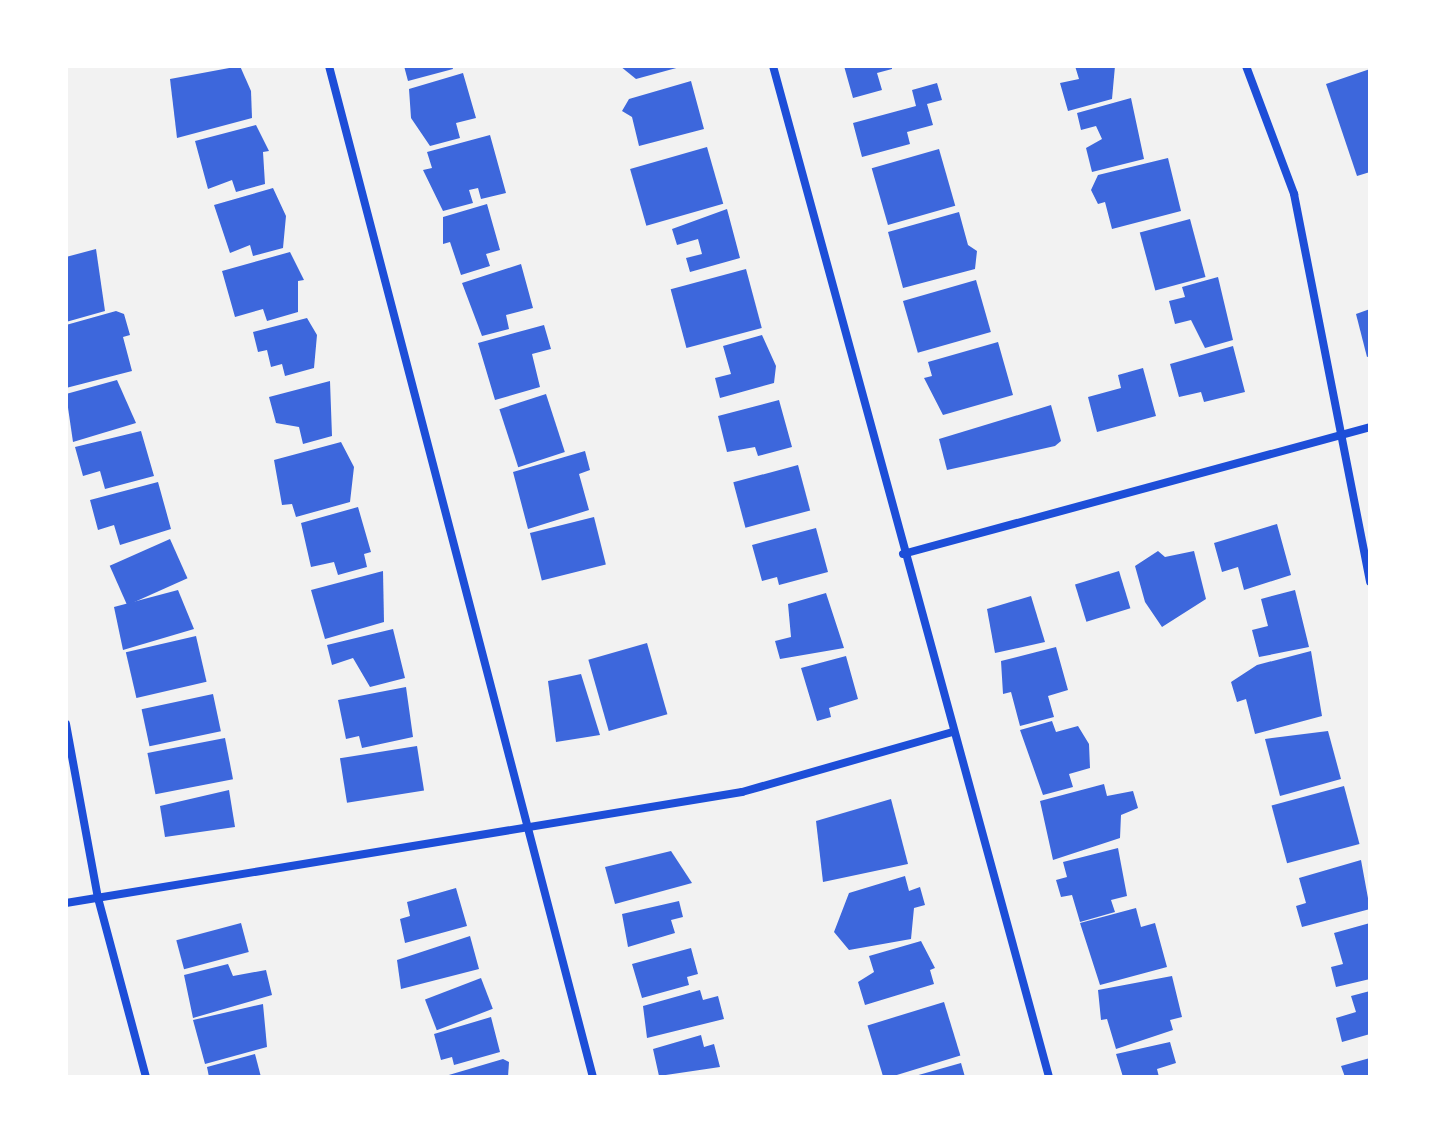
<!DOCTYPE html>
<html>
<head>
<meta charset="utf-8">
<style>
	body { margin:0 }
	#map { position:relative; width:1436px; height:1143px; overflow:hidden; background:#f2f2f2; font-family:Manrope,sans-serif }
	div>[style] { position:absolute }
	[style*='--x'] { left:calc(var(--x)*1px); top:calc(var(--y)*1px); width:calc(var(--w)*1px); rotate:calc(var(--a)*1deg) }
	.building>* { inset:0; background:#3d67dc; transform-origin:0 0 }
	.minor>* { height:8px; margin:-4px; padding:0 4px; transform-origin:4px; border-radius:4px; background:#1d4ed8 }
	span { translate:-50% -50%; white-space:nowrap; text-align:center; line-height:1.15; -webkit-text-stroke:8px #fff; paint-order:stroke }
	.frame { position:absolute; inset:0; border:68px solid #fff; pointer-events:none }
</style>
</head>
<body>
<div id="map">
	<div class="building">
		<div style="clip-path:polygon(240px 66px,251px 91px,252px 118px,177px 138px,170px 79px)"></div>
		<div style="clip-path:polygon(404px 66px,452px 66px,453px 69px,408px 81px)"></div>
		<div style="clip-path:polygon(620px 66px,680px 66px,680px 67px,636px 79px)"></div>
		<div style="clip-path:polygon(844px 66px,892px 66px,892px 69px,877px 73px,882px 90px,853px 98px)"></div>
		<div style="clip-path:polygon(1075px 66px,1115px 66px,1112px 99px,1068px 111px,1060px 83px,1079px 79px)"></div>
		<div style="clip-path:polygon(1370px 69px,1370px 172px,1357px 176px,1326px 84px)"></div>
		<div style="clip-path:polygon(463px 73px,476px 118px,456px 123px,460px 138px,430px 146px,411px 118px,409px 89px)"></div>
		<div style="clip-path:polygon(691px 81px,704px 129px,639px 146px,632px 117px,622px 111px,629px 99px)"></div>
		<div style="clip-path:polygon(937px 83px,942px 100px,927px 104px,933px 125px,907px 132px,910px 144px,862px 157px,853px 123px,916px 106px,912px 90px)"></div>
		<div style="clip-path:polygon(1131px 98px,1144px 159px,1092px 172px,1086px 148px,1102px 139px,1096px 126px,1081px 130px,1077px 113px)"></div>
		<div style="clip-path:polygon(256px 125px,269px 151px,263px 152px,265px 184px,236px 192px,232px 180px,208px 189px,195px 141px)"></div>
		<div style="clip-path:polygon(490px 135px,506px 193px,481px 199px,478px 188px,469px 190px,473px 203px,443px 211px,423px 170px,432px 168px,427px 152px)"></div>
		<div style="left:707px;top:147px;width:59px;height:80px;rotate:74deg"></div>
		<div style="left:939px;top:149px;width:59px;height:70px;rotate:74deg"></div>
		<div style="clip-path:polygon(1168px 158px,1181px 211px,1112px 229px,1105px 202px,1098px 204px,1091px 190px,1098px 175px)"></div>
		<div style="clip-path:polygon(273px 188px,286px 216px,283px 248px,253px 256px,250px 245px,230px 253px,214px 205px)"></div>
		<div style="clip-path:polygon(487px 204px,500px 250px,486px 254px,490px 266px,461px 275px,450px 242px,443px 244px,443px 217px)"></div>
		<div style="clip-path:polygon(727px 209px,740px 258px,690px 272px,686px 258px,702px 254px,698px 239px,677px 245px,672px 229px)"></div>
		<div style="clip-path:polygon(959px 212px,968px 245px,977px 251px,975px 269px,903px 288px,888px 232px)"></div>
		<div style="left:1190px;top:219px;width:60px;height:52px;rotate:75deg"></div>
		<div style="clip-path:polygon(96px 249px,105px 311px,66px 322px,66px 257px)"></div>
		<div style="clip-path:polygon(290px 252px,304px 280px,298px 281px,298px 312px,267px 321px,263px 309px,235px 317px,222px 271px)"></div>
		<div style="clip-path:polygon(521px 264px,533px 308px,506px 315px,509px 329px,482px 336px,462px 283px)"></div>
		<div style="left:746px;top:269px;width:61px;height:78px;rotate:75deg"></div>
		<div style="clip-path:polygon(1218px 277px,1233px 340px,1205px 348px,1191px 320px,1175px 324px,1169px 301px,1185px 297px,1182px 287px)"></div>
		<div style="left:976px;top:280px;width:54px;height:76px;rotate:74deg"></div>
		<div style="clip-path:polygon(1370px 309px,1370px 356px,1367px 357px,1356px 314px)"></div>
		<div style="clip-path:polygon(116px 311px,124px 314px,130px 335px,123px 337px,132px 371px,66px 388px,66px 325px)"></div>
		<div style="clip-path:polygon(307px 318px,317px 335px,314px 368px,285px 376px,282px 364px,271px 367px,267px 350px,258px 352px,253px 332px)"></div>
		<div style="clip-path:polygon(544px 325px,551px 349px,532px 354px,540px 387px,495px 400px,478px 343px)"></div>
		<div style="clip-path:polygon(762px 335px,776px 366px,774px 383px,720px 398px,715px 378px,731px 374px,723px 346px)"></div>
		<div style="clip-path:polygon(998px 342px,1013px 395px,943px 415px,924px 378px,932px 376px,928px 362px)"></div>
		<div style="clip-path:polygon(1233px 346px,1245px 392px,1204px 402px,1201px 392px,1179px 397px,1170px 364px)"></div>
		<div style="clip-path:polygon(1143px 368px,1156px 416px,1097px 432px,1088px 397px,1121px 388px,1118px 375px)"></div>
		<div style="clip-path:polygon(117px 380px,136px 423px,73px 442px,66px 394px)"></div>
		<div style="clip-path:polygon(330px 381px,332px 436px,303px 444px,299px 427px,276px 423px,269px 397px)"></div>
		<div style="left:546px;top:394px;width:61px;height:49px;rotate:72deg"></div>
		<div style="clip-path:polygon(779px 400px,792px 447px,758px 456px,755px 447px,727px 452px,718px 416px)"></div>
		<div style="clip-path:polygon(1051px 405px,1061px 441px,1055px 446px,947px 470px,939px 439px)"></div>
		<div style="clip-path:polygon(141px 431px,154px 476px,105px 489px,100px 471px,83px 476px,75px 447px)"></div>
		<div style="clip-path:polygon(341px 442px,354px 467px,350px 502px,296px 517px,292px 504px,282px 505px,274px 460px)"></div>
		<div style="clip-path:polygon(585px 451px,590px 470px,579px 474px,589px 510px,528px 529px,513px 472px)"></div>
		<div style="left:798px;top:465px;width:47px;height:67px;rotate:75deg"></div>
		<div style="clip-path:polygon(158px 482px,171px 529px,120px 545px,114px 525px,98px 530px,90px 500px)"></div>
		<div style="clip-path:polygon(358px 507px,371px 552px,364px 554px,367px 567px,338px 575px,334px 562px,311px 567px,301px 523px)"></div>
		<div style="left:594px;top:517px;width:49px;height:66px;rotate:76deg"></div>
		<div style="clip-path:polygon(1277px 524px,1291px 575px,1244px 590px,1238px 567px,1222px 572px,1214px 543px)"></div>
		<div style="clip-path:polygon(816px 528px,828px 572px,779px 585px,777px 577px,762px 581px,752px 545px)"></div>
		<div style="left:170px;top:539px;width:43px;height:66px;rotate:66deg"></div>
		<div style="clip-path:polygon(1158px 551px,1165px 557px,1194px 551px,1206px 599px,1162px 627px,1145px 602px,1135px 566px)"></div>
		<div style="clip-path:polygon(383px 571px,384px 622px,325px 639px,311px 590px)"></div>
		<div style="left:1119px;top:571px;width:39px;height:46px;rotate:73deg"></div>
		<div style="clip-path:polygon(178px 590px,194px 629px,123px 650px,114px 607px)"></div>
		<div style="clip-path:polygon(1295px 590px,1309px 647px,1259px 657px,1252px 630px,1268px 626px,1261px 599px)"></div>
		<div style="clip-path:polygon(826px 593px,844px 648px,780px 659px,775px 641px,791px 637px,788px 604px)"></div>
		<div style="clip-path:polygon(1031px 596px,1045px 642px,995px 653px,987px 609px)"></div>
		<div style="clip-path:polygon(393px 629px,405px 678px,370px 687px,353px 658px,332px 665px,327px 645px)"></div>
		<div style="left:196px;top:636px;width:47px;height:72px;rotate:77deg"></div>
		<div style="left:647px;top:643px;width:74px;height:61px;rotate:74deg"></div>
		<div style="clip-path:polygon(1056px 647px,1068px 690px,1048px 696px,1054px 717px,1020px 726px,1011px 692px,1003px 694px,1001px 661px)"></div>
		<div style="clip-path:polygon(1311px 651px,1322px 716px,1255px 734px,1246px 699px,1237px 702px,1231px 682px,1257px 665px)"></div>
		<div style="clip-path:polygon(846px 656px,858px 699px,829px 708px,831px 717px,817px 721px,801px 668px)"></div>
		<div style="clip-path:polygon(581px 674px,600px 735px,556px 742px,548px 681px)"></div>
		<div style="clip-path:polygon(406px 687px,413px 737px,362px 748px,359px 736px,346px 739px,338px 700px)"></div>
		<div style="left:213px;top:694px;width:38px;height:73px;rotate:78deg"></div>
		<div style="clip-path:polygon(1052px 721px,1056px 732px,1078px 726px,1089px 744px,1090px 768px,1069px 774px,1073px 787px,1043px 795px,1020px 730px)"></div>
		<div style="clip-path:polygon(1328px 731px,1341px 779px,1280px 796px,1265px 739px)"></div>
		<div style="left:225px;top:738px;width:42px;height:79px;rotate:79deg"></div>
		<div style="left:417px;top:746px;width:45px;height:78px;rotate:81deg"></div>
		<div style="clip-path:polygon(1104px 784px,1107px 796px,1133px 791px,1138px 808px,1121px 815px,1120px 838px,1053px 860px,1040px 801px)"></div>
		<div style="left:1344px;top:786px;width:60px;height:75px;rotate:75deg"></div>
		<div style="clip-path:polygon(229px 790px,235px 827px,165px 837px,160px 806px)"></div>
		<div style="clip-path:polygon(891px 799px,908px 864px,823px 882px,816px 821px)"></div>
		<div style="clip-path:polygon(1118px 848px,1127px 896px,1111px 900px,1115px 912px,1080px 922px,1072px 895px,1061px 897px,1056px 880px,1067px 877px,1063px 862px)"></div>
		<div style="clip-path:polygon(671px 851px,692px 883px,615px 904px,605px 867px)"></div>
		<div style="clip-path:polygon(1361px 860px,1370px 909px,1302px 927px,1296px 906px,1306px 903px,1299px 878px)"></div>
		<div style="clip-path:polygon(905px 876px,909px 891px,920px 887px,925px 905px,914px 908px,911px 939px,849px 950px,834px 932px,849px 893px)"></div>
		<div style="clip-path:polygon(456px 888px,467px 926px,405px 943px,400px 919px,410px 916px,407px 902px)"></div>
		<div style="clip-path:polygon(679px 901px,683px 917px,671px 920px,675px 933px,628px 947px,622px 914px)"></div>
		<div style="clip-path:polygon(1136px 908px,1141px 927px,1155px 923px,1167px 967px,1100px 985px,1080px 923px)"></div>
		<div style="left:241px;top:923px;width:30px;height:67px;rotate:75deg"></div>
		<div style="clip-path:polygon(1370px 923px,1370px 979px,1336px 987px,1331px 967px,1343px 964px,1334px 933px)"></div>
		<div style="clip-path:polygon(470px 936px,479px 969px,401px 989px,397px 960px)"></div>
		<div style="clip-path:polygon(921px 941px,935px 968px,930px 970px,934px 984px,865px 1005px,858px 982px,874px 972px,869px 956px)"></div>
		<div style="clip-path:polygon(691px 948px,698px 974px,687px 977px,689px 985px,642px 998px,632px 964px)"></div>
		<div style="clip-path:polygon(228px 964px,233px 976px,266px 970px,272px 995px,193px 1018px,184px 975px)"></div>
		<div style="clip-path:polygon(1172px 976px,1182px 1017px,1170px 1020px,1173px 1030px,1116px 1049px,1107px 1019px,1101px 1020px,1098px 990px)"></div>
		<div style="left:481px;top:978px;width:33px;height:60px;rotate:69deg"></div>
		<div style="clip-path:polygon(700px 990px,703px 1000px,718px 996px,724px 1019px,647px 1038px,643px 1006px)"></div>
		<div style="clip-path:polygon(1370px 991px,1370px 1034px,1342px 1042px,1336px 1018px,1356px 1012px,1351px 996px)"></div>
		<div style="left:944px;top:1002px;width:56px;height:80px;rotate:73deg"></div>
		<div style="clip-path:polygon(263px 1004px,267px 1047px,205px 1064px,193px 1020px)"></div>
		<div style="clip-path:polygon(491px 1017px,500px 1052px,454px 1065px,452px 1057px,441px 1060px,434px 1034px)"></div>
		<div style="clip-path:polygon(701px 1035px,704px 1047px,714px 1044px,720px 1067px,659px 1076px,653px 1049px)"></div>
		<div style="clip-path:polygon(1170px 1042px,1176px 1063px,1157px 1069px,1159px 1077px,1123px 1077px,1116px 1054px)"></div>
		<div style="clip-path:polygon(255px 1054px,261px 1077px,209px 1077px,207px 1067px)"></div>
		<div style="clip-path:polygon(1370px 1058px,1370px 1077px,1345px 1077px,1341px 1066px)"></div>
		<div style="clip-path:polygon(503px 1059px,509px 1062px,508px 1077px,442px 1077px)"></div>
		<div style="clip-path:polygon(961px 1063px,965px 1077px,915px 1077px,915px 1076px)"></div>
	</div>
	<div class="minor">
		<div style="--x:329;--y:66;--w:1045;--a:75.37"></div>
		<div style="--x:773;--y:66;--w:1048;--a:74.73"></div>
		<div style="--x:1246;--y:66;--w:137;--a:69.4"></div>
		<div style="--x:1294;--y:194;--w:395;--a:78.9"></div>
		<div style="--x:903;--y:554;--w:484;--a:-15.2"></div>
		<div style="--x:66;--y:724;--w:177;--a:79.6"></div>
		<div style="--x:98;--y:898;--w:185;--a:75"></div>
		<div style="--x:66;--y:903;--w:685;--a:-9.32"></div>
		<div style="--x:742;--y:792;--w:218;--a:-15.9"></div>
	</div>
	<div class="frame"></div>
</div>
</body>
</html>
